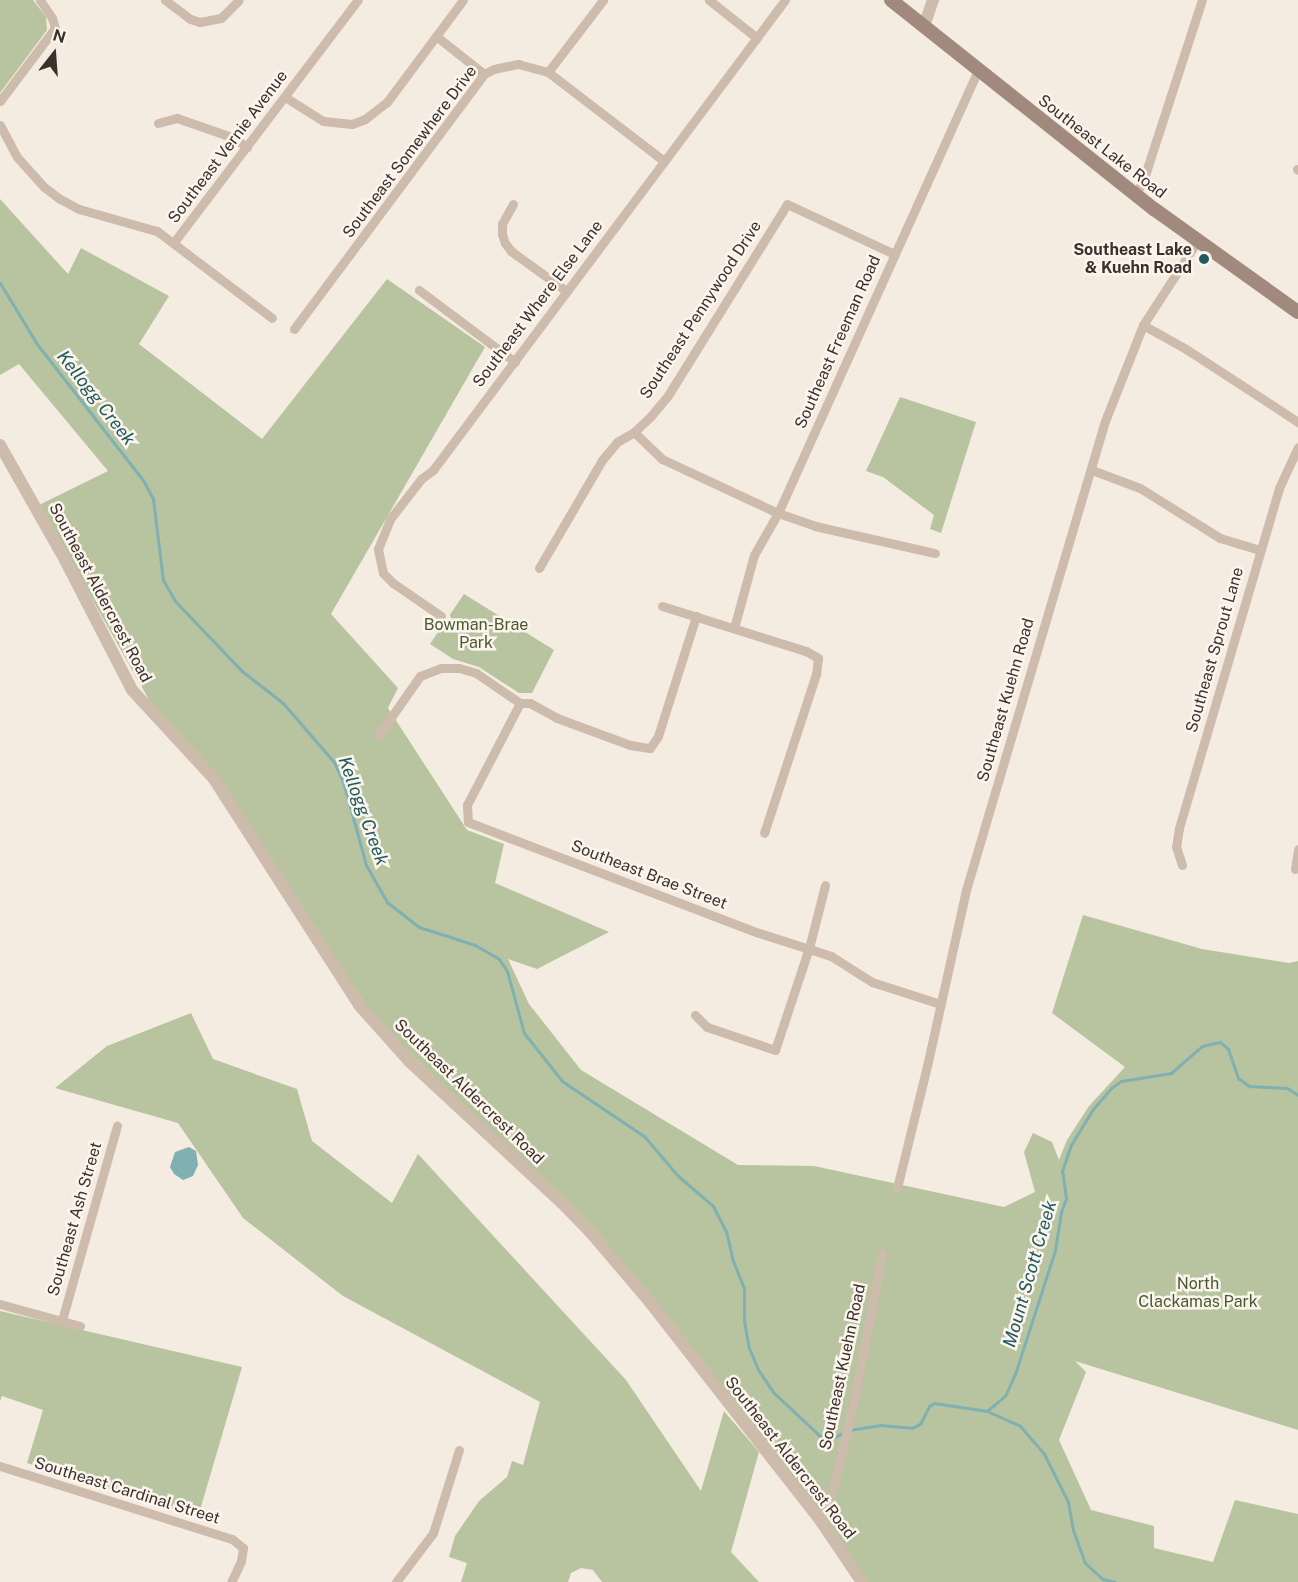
<!DOCTYPE html>
<html>
<head>
<meta charset="utf-8">
<style>
	body { margin:0 }
	#map { position:relative; width:1298px; height:1582px; overflow:hidden; background:#f4ebe1; font-family:"Public Sans",sans-serif }
	div>[style] { position:absolute }
	[style*='--x'] { left:calc(var(--x)*1px); top:calc(var(--y)*1px); width:calc(var(--w)*1px); rotate:calc(var(--a)*1deg) }
	.green>* { inset:0; background:#b8c4a0 }
	.water>* { inset:0; background:#7fb0b2 }
	.stream>* { height:3px; margin:-1.5px; padding:0 1.5px; transform-origin:1.5px; border-radius:1.5px; background:#7fb0b2 }
	.minor>* { height:9px; margin:-4.5px; padding:0 4.5px; transform-origin:4.5px; border-radius:4.5px; background:#cdbbac }
	.tertiary>* { height:12px; margin:-6px; padding:0 6px; transform-origin:6px; border-radius:6px; background:#cdbbac }
	.secondary>* { height:14px; margin:-7px; padding:0 7px; transform-origin:7px; border-radius:7px; background:#a18a7d }
	.dots>* { width:16px; height:16px; translate:-50% -50%; box-sizing:border-box; border:3px solid #fbf5ee; border-radius:50% }
	span { translate:-50% -50%; white-space:nowrap; text-align:center; line-height:1.15; -webkit-text-stroke:5px #fbf5ee; paint-order:stroke }
	.street-label { font-size:16px; color:#3b302b }
	.poi-label { font-size:16px; color:#3b302b; font-weight:700 }
	.right { translate:-100% -50%; text-align:right }
	.park-label { font-size:16px; color:#4a5a2e }
	.water-label { font-size:18px; color:#1f5a5e; font-style:italic }
	.north { position:absolute; left:24px; top:24px; width:60px; height:60px; -webkit-text-stroke:4px #fbf5ee; paint-order:stroke; rotate:17deg; font-size:16px; font-weight:700; line-height:24px; text-align:center; color:#3b302b }
	.north::after { content:''; display:block; margin:auto; width:21px; height:27px; background:#3b302b; clip-path:polygon(50% 0,100% 100%,50% 72%,0 100%) }
</style>
</head>
<body>
<div id="map">
	<div class="green">
		<div style="clip-path:polygon(0 0,33px 0,46px 17px,47px 30px,0 93px)"></div>
		<div style="clip-path:polygon(0 199px,68px 274px,81px 248px,169px 296px,139px 344px,262px 439px,387px 279px,485px 347px,331px 614px,398px 688px,388px 708px,467px 830px,504px 844px,495px 883px,609px 932px,537px 969px,508px 959px,529px 1004px,581px 1070px,738px 1165px,814px 1166px,1004px 1207px,1035px 1192px,1024px 1152px,1033px 1133px,1052px 1142px,1059px 1160px,1067px 1140px,1089px 1106px,1125px 1067px,1052px 1013px,1083px 915px,1202px 949px,1289px 963px,1298px 961px,1298px 1430px,1075px 1361px,1086px 1372px,1059px 1440px,1091px 1510px,1154px 1526px,1154px 1548px,1213px 1562px,1235px 1500px,1298px 1514px,1298px 1582px,868px 1582px,588px 1223px,378px 1023px,204px 760px,153px 707px,39px 505px,108px 471px,19px 364px,0 375px)"></div>
		<div style="clip-path:polygon(900px 397px,976px 422px,941px 533px,930px 529px,934px 515px,883px 477px,866px 471px)"></div>
		<div style="clip-path:polygon(464px 594px,554px 650px,532px 693px,519px 693px,479px 667px,453px 659px,430px 644px)"></div>
		<div style="clip-path:polygon(191px 1013px,213px 1059px,297px 1089px,312px 1141px,392px 1203px,418px 1154px,626px 1380px,701px 1491px,724px 1411px,759px 1452px,731px 1552px,759px 1582px,602px 1582px,593px 1570px,581px 1568px,571px 1573px,568px 1582px,461px 1582px,467px 1563px,449px 1557px,455px 1536px,479px 1501px,507px 1477px,512px 1461px,523px 1465px,540px 1402px,343px 1296px,243px 1218px,178px 1123px,55px 1088px,107px 1046px)"></div>
		<div style="clip-path:polygon(0 1311px,242px 1367px,198px 1517px,27px 1463px,43px 1410px,2px 1396px,0 1401px)"></div>
	</div>
	<div class="water">
		<div style="clip-path:polygon(189px 1147px,196px 1151px,198px 1165px,193px 1176px,183px 1180px,174px 1174px,170px 1167px,175px 1152px)"></div>
	</div>
	<div class="stream">
		<div style="--x:0;--y:283;--w:71;--a:58.8"></div>
		<div style="--x:37;--y:344;--w:172;--a:52.1"></div>
		<div style="--x:143;--y:480;--w:21;--a:62"></div>
		<div style="--x:153;--y:499;--w:82;--a:83"></div>
		<div style="--x:163;--y:580;--w:24;--a:60"></div>
		<div style="--x:175;--y:601;--w:97;--a:46.3"></div>
		<div style="--x:242;--y:671;--w:52;--a:38"></div>
		<div style="--x:283;--y:703;--w:78;--a:49.2"></div>
		<div style="--x:334;--y:762;--w:21;--a:65"></div>
		<div style="--x:343;--y:781;--w:87;--a:74.7"></div>
		<div style="--x:366;--y:865;--w:43;--a:60.4"></div>
		<div style="--x:387;--y:902;--w:41;--a:38"></div>
		<div style="--x:419;--y:927;--w:59;--a:17.8"></div>
		<div style="--x:475;--y:945;--w:28;--a:30"></div>
		<div style="--x:499;--y:959;--w:14;--a:56"></div>
		<div style="--x:507;--y:971;--w:64;--a:74.7"></div>
		<div style="--x:524;--y:1033;--w:61;--a:51.6"></div>
		<div style="--x:562;--y:1081;--w:99;--a:33.9"></div>
		<div style="--x:644;--y:1136;--w:52;--a:49.6"></div>
		<div style="--x:678;--y:1176;--w:46;--a:40.6"></div>
		<div style="--x:713;--y:1206;--w:28;--a:63"></div>
		<div style="--x:726;--y:1231;--w:31;--a:77"></div>
		<div style="--x:733;--y:1261;--w:29;--a:68"></div>
		<div style="--x:744;--y:1288;--w:33;--a:90"></div>
		<div style="--x:744;--y:1321;--w:27;--a:80"></div>
		<div style="--x:749;--y:1348;--w:25;--a:67"></div>
		<div style="--x:759;--y:1371;--w:27;--a:56"></div>
		<div style="--x:774;--y:1393;--w:62;--a:43"></div>
		<div style="--x:819;--y:1435;--w:12;--a:20"></div>
		<div style="--x:830;--y:1439;--w:14;--a:-25"></div>
		<div style="--x:987;--y:1411;--w:23;--a:-40"></div>
		<div style="--x:1005;--y:1396;--w:27;--a:-66"></div>
		<div style="--x:1016;--y:1371;--w:127;--a:-72.1"></div>
		<div style="--x:1055;--y:1250;--w:38;--a:-81"></div>
		<div style="--x:1061;--y:1212;--w:15;--a:-70"></div>
		<div style="--x:1066;--y:1198;--w:27;--a:-98"></div>
		<div style="--x:1062;--y:1171;--w:28;--a:-71"></div>
		<div style="--x:1071;--y:1145;--w:42;--a:-58.6"></div>
		<div style="--x:1093;--y:1109;--w:28;--a:-49"></div>
		<div style="--x:1111;--y:1088;--w:12;--a:-35"></div>
		<div style="--x:1121;--y:1081;--w:51;--a:-9.1"></div>
		<div style="--x:1171;--y:1073;--w:41;--a:-41.1"></div>
		<div style="--x:1202;--y:1046;--w:18;--a:-13"></div>
		<div style="--x:1220;--y:1042;--w:11;--a:41"></div>
		<div style="--x:1228;--y:1049;--w:31;--a:71"></div>
		<div style="--x:1238;--y:1078;--w:14;--a:36"></div>
		<div style="--x:1249;--y:1086;--w:38;--a:3"></div>
		<div style="--x:1287;--y:1088;--w:13;--a:32"></div>
		<div style="--x:849;--y:1430;--w:31;--a:-9"></div>
		<div style="--x:880;--y:1425;--w:32;--a:5"></div>
		<div style="--x:912;--y:1428;--w:9;--a:-27"></div>
		<div style="--x:920;--y:1424;--w:20;--a:-63"></div>
		<div style="--x:929;--y:1406;--w:6;--a:-31"></div>
		<div style="--x:934;--y:1403;--w:54;--a:8.6"></div>
		<div style="--x:987;--y:1411;--w:36;--a:24"></div>
		<div style="--x:1020;--y:1426;--w:37;--a:49"></div>
		<div style="--x:1044;--y:1454;--w:54;--a:63.4"></div>
		<div style="--x:1068;--y:1502;--w:28;--a:80"></div>
		<div style="--x:1073;--y:1530;--w:35;--a:70"></div>
		<div style="--x:1085;--y:1563;--w:24;--a:42"></div>
		<div style="--x:1103;--y:1579;--w:12;--a:14"></div>
	</div>
	<div class="minor">
		<div style="--x:165;--y:0;--w:31;--a:37"></div>
		<div style="--x:190;--y:19;--w:10;--a:17"></div>
		<div style="--x:200;--y:22;--w:21;--a:-11"></div>
		<div style="--x:221;--y:18;--w:25;--a:-45"></div>
		<div style="--x:709;--y:0;--w:61;--a:38.4"></div>
		<div style="--x:436;--y:36;--w:61;--a:38.4"></div>
		<div style="--x:548;--y:72;--w:91;--a:-52.6"></div>
		<div style="--x:285;--y:97;--w:45;--a:32.3"></div>
		<div style="--x:323;--y:121;--w:29;--a:6"></div>
		<div style="--x:352;--y:124;--w:14;--a:-21"></div>
		<div style="--x:365;--y:119;--w:28;--a:-38"></div>
		<div style="--x:387;--y:102;--w:127;--a:-53.3"></div>
		<div style="--x:0;--y:101;--w:91;--a:-53"></div>
		<div style="--x:55;--y:28;--w:10;--a:-107"></div>
		<div style="--x:52;--y:18;--w:22;--a:-124"></div>
		<div style="--x:158;--y:123;--w:20;--a:-15"></div>
		<div style="--x:177;--y:118;--w:60;--a:19.3"></div>
		<div style="--x:234;--y:138;--w:16;--a:35"></div>
		<div style="--x:0;--y:125;--w:36;--a:62"></div>
		<div style="--x:17;--y:157;--w:40;--a:48"></div>
		<div style="--x:44;--y:187;--w:20;--a:37"></div>
		<div style="--x:60;--y:199;--w:21;--a:28"></div>
		<div style="--x:79;--y:209;--w:81;--a:15.8"></div>
		<div style="--x:157;--y:231;--w:144;--a:37.1"></div>
		<div style="--x:1297;--y:169;--w:1;--a:45"></div>
		<div style="--x:1136;--y:195;--w:22;--a:-66"></div>
		<div style="--x:1145;--y:175;--w:184;--a:-72"></div>
		<div style="--x:513;--y:204;--w:23;--a:119"></div>
		<div style="--x:502;--y:224;--w:10;--a:90"></div>
		<div style="--x:502;--y:234;--w:9;--a:72"></div>
		<div style="--x:505;--y:243;--w:10;--a:53"></div>
		<div style="--x:511;--y:251;--w:68;--a:36"></div>
		<div style="--x:174;--y:242;--w:304;--a:-52.8"></div>
		<div style="--x:419;--y:290;--w:120;--a:36.9"></div>
		<div style="--x:1143;--y:325;--w:49;--a:29.2"></div>
		<div style="--x:1186;--y:349;--w:134;--a:33.1"></div>
		<div style="--x:294;--y:329;--w:318;--a:-53.3"></div>
		<div style="--x:484;--y:74;--w:11;--a:-27"></div>
		<div style="--x:494;--y:69;--w:25;--a:-12"></div>
		<div style="--x:518;--y:64;--w:31;--a:15"></div>
		<div style="--x:548;--y:72;--w:146;--a:37.5"></div>
		<div style="--x:634;--y:432;--w:39;--a:44"></div>
		<div style="--x:662;--y:459;--w:128;--a:25"></div>
		<div style="--x:778;--y:513;--w:39;--a:19"></div>
		<div style="--x:815;--y:526;--w:123;--a:12.7"></div>
		<div style="--x:1092;--y:470;--w:51;--a:20.6"></div>
		<div style="--x:1140;--y:488;--w:94;--a:32"></div>
		<div style="--x:1220;--y:538;--w:42;--a:16.7"></div>
		<div style="--x:539;--y:568;--w:125;--a:-59.7"></div>
		<div style="--x:602;--y:460;--w:23;--a:-50"></div>
		<div style="--x:617;--y:442;--w:20;--a:-30"></div>
		<div style="--x:634;--y:432;--w:22;--a:-43"></div>
		<div style="--x:650;--y:417;--w:26;--a:-50"></div>
		<div style="--x:667;--y:397;--w:227;--a:-58.1"></div>
		<div style="--x:787;--y:204;--w:118;--a:25"></div>
		<div style="--x:662;--y:606;--w:151;--a:17.4"></div>
		<div style="--x:806;--y:651;--w:14;--a:30"></div>
		<div style="--x:818;--y:658;--w:16;--a:97"></div>
		<div style="--x:816;--y:674;--w:167;--a:108.1"></div>
		<div style="--x:441;--y:616;--w:58;--a:-145.5"></div>
		<div style="--x:393;--y:583;--w:14;--a:-135"></div>
		<div style="--x:383;--y:573;--w:25;--a:-102"></div>
		<div style="--x:378;--y:549;--w:32;--a:-68"></div>
		<div style="--x:390;--y:519;--w:51;--a:-52.2"></div>
		<div style="--x:421;--y:479;--w:15;--a:-37"></div>
		<div style="--x:433;--y:470;--w:587;--a:-53.17"></div>
		<div style="--x:734;--y:628;--w:76;--a:-74.7"></div>
		<div style="--x:754;--y:555;--w:48;--a:-60.3"></div>
		<div style="--x:778;--y:513;--w:486;--a:-65.7"></div>
		<div style="--x:520;--y:703;--w:115;--a:117.5"></div>
		<div style="--x:467;--y:805;--w:17;--a:87"></div>
		<div style="--x:468;--y:822;--w:311;--a:20.9"></div>
		<div style="--x:759;--y:933;--w:76;--a:17.7"></div>
		<div style="--x:831;--y:956;--w:49;--a:32.4"></div>
		<div style="--x:872;--y:982;--w:71;--a:17.9"></div>
		<div style="--x:378;--y:736;--w:73;--a:-55"></div>
		<div style="--x:420;--y:676;--w:22;--a:-21"></div>
		<div style="--x:441;--y:668;--w:18;--a:0"></div>
		<div style="--x:459;--y:668;--w:18;--a:16"></div>
		<div style="--x:476;--y:673;--w:53;--a:34.3"></div>
		<div style="--x:520;--y:703;--w:10;--a:0"></div>
		<div style="--x:530;--y:703;--w:31;--a:29"></div>
		<div style="--x:557;--y:718;--w:78;--a:20.3"></div>
		<div style="--x:630;--y:745;--w:20;--a:9"></div>
		<div style="--x:650;--y:748;--w:14;--a:-56"></div>
		<div style="--x:658;--y:736;--w:126;--a:-72.4"></div>
		<div style="--x:1182;--y:865;--w:19;--a:-108"></div>
		<div style="--x:1176;--y:847;--w:19;--a:-81"></div>
		<div style="--x:1179;--y:828;--w:354;--a:-73.6"></div>
		<div style="--x:1279;--y:488;--w:45;--a:-65.1"></div>
		<div style="--x:1295;--y:869;--w:20;--a:-81"></div>
		<div style="--x:695;--y:1015;--w:17;--a:45"></div>
		<div style="--x:707;--y:1027;--w:72;--a:18.7"></div>
		<div style="--x:775;--y:1050;--w:108;--a:-71.6"></div>
		<div style="--x:809;--y:948;--w:65;--a:-75.7"></div>
		<div style="--x:897;--y:1188;--w:126;--a:-76.2"></div>
		<div style="--x:927;--y:1066;--w:180;--a:-77.5"></div>
		<div style="--x:966;--y:890;--w:489;--a:-73.5"></div>
		<div style="--x:1105;--y:421;--w:103;--a:-68.4"></div>
		<div style="--x:1143;--y:325;--w:101;--a:-57.1"></div>
		<div style="--x:0;--y:1304;--w:83;--a:15.4"></div>
		<div style="--x:62;--y:1320;--w:202;--a:-74.2"></div>
		<div style="--x:0;--y:1466;--w:243;--a:17.5"></div>
		<div style="--x:232;--y:1539;--w:14;--a:39"></div>
		<div style="--x:243;--y:1548;--w:13;--a:99"></div>
		<div style="--x:241;--y:1561;--w:23;--a:115"></div>
		<div style="--x:820;--y:1520;--w:38;--a:-68"></div>
		<div style="--x:834;--y:1485;--w:82;--a:-76.6"></div>
		<div style="--x:853;--y:1405;--w:154;--a:-79.1"></div>
		<div style="--x:396;--y:1582;--w:61;--a:-52.9"></div>
		<div style="--x:433;--y:1533;--w:87;--a:-72.6"></div>
	</div>
	<div class="tertiary">
		<div style="--x:924;--y:26;--w:28;--a:-71"></div>
		<div style="--x:0;--y:445;--w:132;--a:60.5"></div>
		<div style="--x:65;--y:560;--w:146;--a:62.7"></div>
		<div style="--x:132;--y:690;--w:121;--a:47.3"></div>
		<div style="--x:214;--y:779;--w:269;--a:57.3"></div>
		<div style="--x:359;--y:1005;--w:75;--a:48.2"></div>
		<div style="--x:409;--y:1061;--w:214;--a:42.9"></div>
		<div style="--x:566;--y:1207;--w:37;--a:46"></div>
		<div style="--x:592;--y:1234;--w:88;--a:49.6"></div>
		<div style="--x:649;--y:1301;--w:278;--a:52"></div>
		<div style="--x:820;--y:1520;--w:75;--a:55.9"></div>
	</div>
	<div class="secondary">
		<div style="--x:891;--y:0;--w:336;--a:38.5"></div>
		<div style="--x:1154;--y:209;--w:177;--a:35.6"></div>
	</div>
	<div class="dots">
		<div style="left:1204px;top:259px;background:#1f5a5e"></div>
	</div>
	<div class="street-label">
		<span style="left:228px;top:147px;rotate:-53deg">Southeast Vernie Avenue</span>
		<span style="left:1102px;top:147px;rotate:38deg">Southeast Lake Road</span>
		<span style="left:410px;top:152px;rotate:-53deg">Southeast Somewhere Drive</span>
		<span style="left:538px;top:304px;rotate:-53deg">Southeast Where Else Lane</span>
		<span style="left:701px;top:310px;rotate:-57deg">Southeast Pennywood Drive</span>
		<span style="left:838px;top:342px;rotate:-66deg">Southeast Freeman Road</span>
		<span style="left:100px;top:593px;rotate:62deg">Southeast Aldercrest Road</span>
		<span style="left:1215px;top:650px;rotate:-74deg">Southeast Sprout Lane</span>
		<span style="left:1006px;top:700px;rotate:-74deg">Southeast Kuehn Road</span>
		<span style="left:649px;top:875px;rotate:21deg">Southeast Brae Street</span>
		<span style="left:469px;top:1092px;rotate:44deg">Southeast Aldercrest Road</span>
		<span style="left:75px;top:1219px;rotate:-74deg">Southeast Ash Street</span>
		<span style="left:843px;top:1367px;rotate:-78deg">Southeast Kuehn Road</span>
		<span style="left:790px;top:1458px;rotate:52deg">Southeast Aldercrest Road</span>
		<span style="left:127px;top:1491px;rotate:17deg">Southeast Cardinal Street</span>
	</div>
	<div class="poi-label">
		<span class="right" style="left:1192px;top:259px">Southeast Lake<br>&amp; Kuehn Road</span>
	</div>
	<div class="park-label">
		<span style="left:476px;top:634px">Bowman-Brae<br>Park</span>
		<span style="left:1198px;top:1293px">North<br>Clackamas Park</span>
	</div>
	<div class="water-label">
		<span style="left:96px;top:398px;rotate:52deg">Kellogg Creek</span>
		<span style="left:363px;top:811px;rotate:70deg">Kellogg Creek</span>
		<span style="left:1030px;top:1274px;rotate:-74deg">Mount Scott Creek</span>
	</div>
	<div class="north">N</div>
</div>
</body>
</html>
